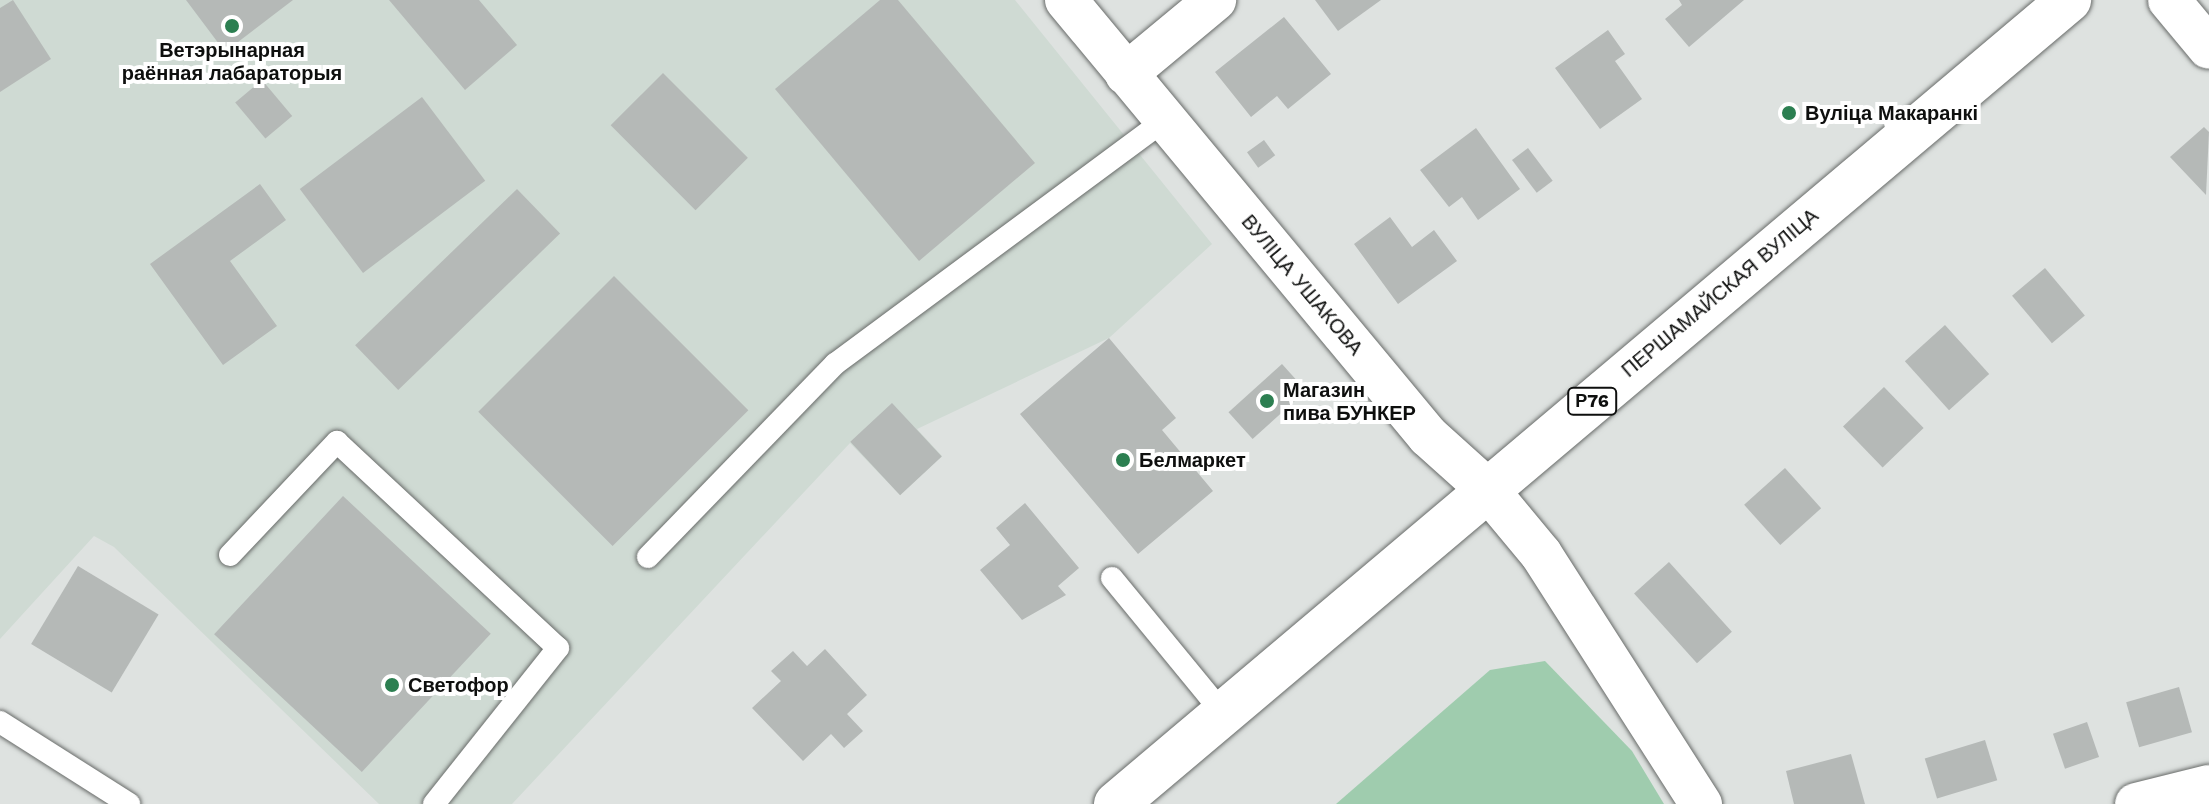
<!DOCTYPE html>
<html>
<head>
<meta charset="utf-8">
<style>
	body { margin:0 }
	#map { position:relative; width:2209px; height:804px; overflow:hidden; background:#dee2e0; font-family:"Work Sans",sans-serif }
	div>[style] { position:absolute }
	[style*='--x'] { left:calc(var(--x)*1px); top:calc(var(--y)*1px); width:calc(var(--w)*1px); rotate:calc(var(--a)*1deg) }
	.built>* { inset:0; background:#cfdad3 }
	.green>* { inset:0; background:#9fccae }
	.building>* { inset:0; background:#b5b9b7; transform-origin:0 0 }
	.roads { filter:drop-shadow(0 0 2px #686b69) drop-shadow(0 0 2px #686b69) }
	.service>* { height:22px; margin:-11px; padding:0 11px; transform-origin:11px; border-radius:11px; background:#fff }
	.minor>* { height:42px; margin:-21px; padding:0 21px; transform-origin:21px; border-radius:21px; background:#fff }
	.primary>* { height:44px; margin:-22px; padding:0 22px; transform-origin:22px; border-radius:22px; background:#fff }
	.dots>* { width:22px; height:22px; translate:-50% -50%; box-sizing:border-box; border:4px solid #fff; border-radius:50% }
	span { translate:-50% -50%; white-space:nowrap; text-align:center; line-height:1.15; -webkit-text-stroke:8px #fff; paint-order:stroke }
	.shield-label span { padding:2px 6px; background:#fff; border:2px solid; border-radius:6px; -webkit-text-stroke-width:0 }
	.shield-label { font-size:18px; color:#0e0f0e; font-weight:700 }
	.poi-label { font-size:20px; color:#0e0f0e; font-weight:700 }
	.left { translate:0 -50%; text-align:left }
	.street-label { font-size:20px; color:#0e0f0e }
</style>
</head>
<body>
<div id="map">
	<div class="built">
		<div style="clip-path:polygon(0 0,1015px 0,1212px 244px,1109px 338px,917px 429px,942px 456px,900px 495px,850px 443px,512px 804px,379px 804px,114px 547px,94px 536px,0 639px)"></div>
	</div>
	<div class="green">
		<div style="clip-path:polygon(1545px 661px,1632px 751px,1664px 804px,1336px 804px,1490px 670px)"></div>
	</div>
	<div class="building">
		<div style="clip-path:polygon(13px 0,51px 59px,0 92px,0 8px)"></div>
		<div style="clip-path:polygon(186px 0,293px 0,225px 52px)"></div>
		<div style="clip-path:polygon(389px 0,479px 0,517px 45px,465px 90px)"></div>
		<div style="clip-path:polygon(880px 0,898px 0,1035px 163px,919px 261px,775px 89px)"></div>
		<div style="clip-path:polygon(1315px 0,1381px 0,1338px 31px)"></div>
		<div style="clip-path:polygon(1679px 0,1744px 0,1689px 47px,1665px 19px,1682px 5px)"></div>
		<div style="clip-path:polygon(1284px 17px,1331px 74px,1288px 109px,1277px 96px,1251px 117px,1215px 72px)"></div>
		<div style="clip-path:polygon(1608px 30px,1625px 54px,1615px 61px,1642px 99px,1600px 129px,1555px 68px)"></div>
		<div style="left:663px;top:73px;width:120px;height:74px;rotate:45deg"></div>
		<div style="left:262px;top:80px;width:47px;height:35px;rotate:50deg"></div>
		<div style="left:422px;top:97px;width:105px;height:153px;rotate:53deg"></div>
		<div style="clip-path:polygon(2204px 127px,2209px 132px,2206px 195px,2170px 157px)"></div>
		<div style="clip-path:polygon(1476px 128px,1520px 189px,1478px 220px,1462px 197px,1449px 207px,1420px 170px)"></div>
		<div style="left:1264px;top:140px;width:19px;height:21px;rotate:54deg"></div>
		<div style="left:1528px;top:148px;width:41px;height:20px;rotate:53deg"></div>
		<div style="clip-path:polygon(260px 184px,286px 220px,230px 261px,277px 326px,223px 365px,150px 264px)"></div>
		<div style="left:517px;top:189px;width:62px;height:225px;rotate:46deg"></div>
		<div style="clip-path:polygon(1390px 217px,1412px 247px,1434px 230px,1457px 261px,1398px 304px,1354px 244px)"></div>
		<div style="left:2045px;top:268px;width:62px;height:43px;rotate:50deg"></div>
		<div style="left:614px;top:276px;width:190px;height:192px;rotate:45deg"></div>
		<div style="left:1945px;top:325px;width:66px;height:54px;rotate:48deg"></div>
		<div style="clip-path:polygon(1109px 338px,1176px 418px,1162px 430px,1213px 491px,1138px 554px,1020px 414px)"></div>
		<div style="left:1282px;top:364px;width:36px;height:72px;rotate:48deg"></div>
		<div style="left:1884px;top:387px;width:57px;height:57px;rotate:46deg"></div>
		<div style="left:892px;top:403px;width:73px;height:57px;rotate:47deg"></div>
		<div style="left:1785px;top:468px;width:54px;height:55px;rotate:48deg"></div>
		<div style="left:343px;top:496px;width:202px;height:189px;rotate:43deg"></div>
		<div style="clip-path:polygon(1025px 503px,1079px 568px,1058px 586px,1066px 595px,1022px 620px,980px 570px,1010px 545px,996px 528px)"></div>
		<div style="left:1669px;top:562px;width:94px;height:47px;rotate:48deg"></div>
		<div style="left:78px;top:566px;width:94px;height:91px;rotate:31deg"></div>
		<div style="clip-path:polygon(825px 649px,867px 695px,847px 714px,863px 731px,844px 748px,831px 734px,803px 761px,752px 708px,781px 681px,771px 671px,793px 651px,807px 666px)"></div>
		<div style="left:2179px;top:687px;width:47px;height:55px;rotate:74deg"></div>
		<div style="left:2087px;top:722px;width:37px;height:36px;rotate:71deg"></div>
		<div style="left:1985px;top:740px;width:42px;height:63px;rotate:73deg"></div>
		<div style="clip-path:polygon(1851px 754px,1865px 804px,1794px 804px,1786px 771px)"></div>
	</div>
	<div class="roads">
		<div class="service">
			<div style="--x:230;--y:555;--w:156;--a:-46.6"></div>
			<div style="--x:337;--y:442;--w:302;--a:43"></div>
			<div style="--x:558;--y:648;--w:199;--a:128.5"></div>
			<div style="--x:648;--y:557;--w:269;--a:-45.9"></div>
			<div style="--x:835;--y:364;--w:410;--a:-36.5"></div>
			<div style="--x:1112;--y:578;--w:175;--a:50.6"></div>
			<div style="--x:0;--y:722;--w:153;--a:32.4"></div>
		</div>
		<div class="minor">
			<div style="--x:1066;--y:0;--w:567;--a:50.3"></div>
			<div style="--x:1428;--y:436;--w:79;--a:41.9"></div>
			<div style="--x:1487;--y:489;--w:85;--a:50.3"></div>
			<div style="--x:1541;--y:554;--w:297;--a:57.4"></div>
			<div style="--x:2169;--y:0;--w:62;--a:50.2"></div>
			<div style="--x:1126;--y:74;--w:116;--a:-39.7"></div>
			<div style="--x:2136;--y:804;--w:75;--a:-13.9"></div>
		</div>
		<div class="primary">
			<div style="--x:1116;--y:804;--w:1247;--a:-40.15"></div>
		</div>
	</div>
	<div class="dots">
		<div style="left:232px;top:26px;background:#2c7f51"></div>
		<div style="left:1789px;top:113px;background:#2c7f51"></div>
		<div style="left:1267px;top:401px;background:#2c7f51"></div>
		<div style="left:1123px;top:460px;background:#2c7f51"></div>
		<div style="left:392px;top:685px;background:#2c7f51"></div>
	</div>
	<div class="shield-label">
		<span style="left:1592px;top:401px">Р76</span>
	</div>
	<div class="poi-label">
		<span style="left:232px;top:62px">Ветэрынарная<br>раённая лабараторыя</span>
		<span class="left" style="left:1805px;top:113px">Вуліца Макаранкі</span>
		<span class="left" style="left:1283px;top:402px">Магазин<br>пива БУНКЕР</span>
		<span class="left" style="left:1139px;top:460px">Белмаркет</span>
		<span class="left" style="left:408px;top:685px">Светофор</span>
	</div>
	<div class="street-label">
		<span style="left:1302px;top:285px;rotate:50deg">ВУЛІЦА УШАКОВА</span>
		<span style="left:1720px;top:293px;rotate:-40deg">ПЕРШАМАЙСКАЯ ВУЛІЦА</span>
	</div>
</div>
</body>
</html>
